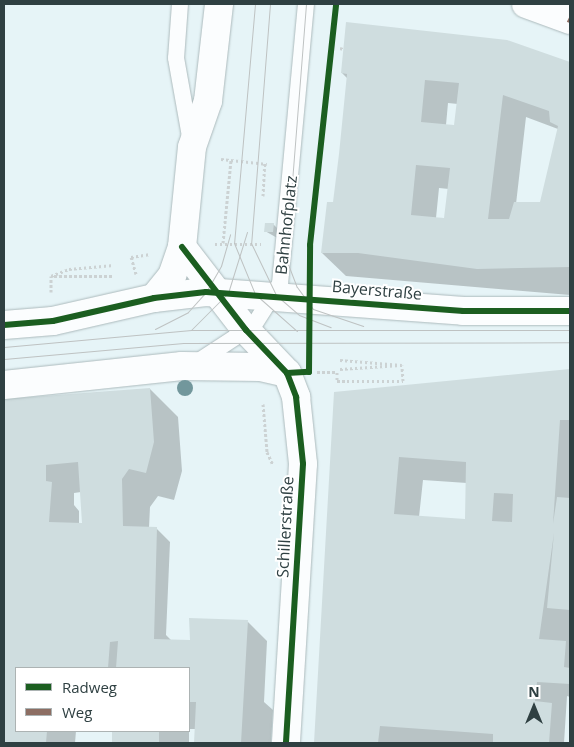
<!DOCTYPE html>
<html>
<head>
<meta charset="utf-8">
<style>
	body { margin:0 }
	#map { position:relative; width:574px; height:747px; overflow:hidden; background:#e6f4f7; font-family:"Open Sans",sans-serif }
	div>[style] { position:absolute }
	[style*='--x'] { left:calc(var(--x)*1px); top:calc(var(--y)*1px); width:calc(var(--w)*1px); rotate:calc(var(--a)*1deg) }
	.shadow>* { inset:0; background:#0003; transform-origin:0 0 }
	.building>* { inset:0; background:#cfdddf; transform-origin:0 0 }
	.path>* { height:3px; margin-top:-1.5px; transform-origin:0; background:repeating-linear-gradient(90deg,#ccd2d3 0 2.5px,transparent 0 5px) }
	.roads { filter:drop-shadow(0 0 1px #acbabc) drop-shadow(0 0 1px #acbabc) }
	.lane>* { height:16px; margin:-8px; padding:0 8px; transform-origin:8px; border-radius:8px; background:#fbfdfe }
	.street>* { height:28px; margin:-14px; padding:0 14px; transform-origin:14px; border-radius:14px; background:#fbfdfe }
	.secondary>* { height:28px; margin:-14px; padding:0 14px; transform-origin:14px; border-radius:14px; background:#fbfdfe }
	.tram>* { height:1px; margin:-0.5px; padding:0 0.5px; transform-origin:0.5px; border-radius:0.5px; background:#bec2c2 }
	.quiet>* { height:5px; margin-top:-2.5px; transform-origin:0; background:repeating-linear-gradient(90deg,#8d6e63 0 10px,transparent 0 15px) }
	.cycleway>* { height:6px; margin:-3px; padding:0 3px; transform-origin:3px; border-radius:3px; background:#1b5e20 }
	.trees>* { width:16px; height:16px; margin:-8px; border-radius:50%; background:#72979c }
	span { translate:-50% -50%; white-space:nowrap; text-align:center; line-height:1.15; -webkit-text-stroke:4px #fff; paint-order:stroke }
	.street-label { font-size:16px; color:#2f4042 }
	.frame { position:absolute; inset:0; border:5px solid #2f4042; pointer-events:none }
	.legend { position:absolute; left:15px; top:667px; width:175px; height:65px; box-sizing:border-box; background:#fff; border:1px solid #acb3b3; margin:0; padding:6px 9px; list-style:none; font-size:15px; color:#2f4042 }
	.legend li { display:flex; align-items:center; gap:10px; height:25px }
	.legend b { width:25px; border:1px solid #acb3b3 }
	.north { position:absolute; left:509px; top:682px; width:50px; height:50px; -webkit-text-stroke:4px #fff; paint-order:stroke; rotate:0deg; font-size:14px; font-weight:700; line-height:20px; text-align:center; color:#2f4042 }
	.north::after { content:''; display:block; margin:auto; width:18px; height:22px; background:#2f4042; clip-path:polygon(50% 0,100% 100%,50% 72%,0 100%) }
</style>
</head>
<body>
<div id="map">
	<div class="shadow">
		<div style="clip-path:polygon(evenodd,507px 41px,570px 64px,570px 295px,346px 276px,322px 253px,335px 204px,348px 79px,342px 73px,507px 41px,448px 103px,458px 104px,456px 126px,446px 125px,448px 103px,507px 41px,526px 117px,558px 129px,541px 204px,516px 204px,526px 117px,507px 41px,439px 188px,449px 189px,445px 219px,436px 218px,439px 188px)"></div>
		<div style="clip-path:polygon(273px 224px,280px 231px,279px 239px,265px 231px)"></div>
		<div style="clip-path:polygon(evenodd,570px 371px,570px 697px,567px 696px,564px 743px,315px 743px,335px 393px,570px 371px,423px 480px,467px 483px,468px 520px,419px 517px,423px 480px)"></div>
		<div style="clip-path:polygon(evenodd,150px 389px,178px 417px,182px 471px,174px 500px,158px 496px,150px 507px,149px 528px,156px 528px,170px 542px,166px 635px,171px 640px,191px 641px,248px 622px,267px 641px,264px 702px,273px 710px,271px 743px,195px 743px,196px 729px,189px 729px,189px 668px,16px 668px,16px 731px,76px 731px,75px 743px,4px 743px,4px 401px,150px 389px,81px 492px,83px 524px,79px 524px,79px 511px,74px 505px,74px 493px,81px 492px)"></div>
		<div style="left:114px;top:731px;width:75px;height:12px"></div>
	</div>
	<div class="building">
		<div style="clip-path:polygon(evenodd,346px 22px,507px 40px,570px 62px,570px 267px,477px 269px,358px 253px,321px 253px,327px 202px,333px 202px,339px 154px,347px 74px,341px 73px,346px 22px,425px 80px,459px 83px,454px 125px,421px 122px,425px 80px,346px 22px,503px 95px,549px 111px,550px 122px,558px 126px,540px 202px,514px 202px,509px 219px,488px 219px,503px 95px,346px 22px,416px 165px,450px 168px,444px 218px,411px 215px,416px 165px)"></div>
		<div style="clip-path:polygon(265px 223px,274px 223px,273px 232px,264px 232px)"></div>
		<div style="clip-path:polygon(evenodd,570px 369px,570px 420px,560px 420px,553px 524px,557px 497px,570px 498px,570px 610px,547px 608px,554px 533px,539px 639px,566px 641px,564px 667px,570px 668px,570px 684px,537px 682px,535px 701px,552px 703px,549px 743px,493px 743px,493px 734px,380px 726px,378px 743px,314px 743px,334px 392px,570px 369px,399px 457px,466px 462px,465px 519px,394px 514px,399px 457px,570px 369px,494px 493px,513px 494px,512px 522px,492px 521px,494px 493px)"></div>
		<div style="clip-path:polygon(evenodd,150px 388px,154px 442px,146px 473px,129px 469px,122px 479px,123px 526px,157px 527px,154px 639px,190px 640px,189px 618px,248px 620px,241px 743px,194px 743px,196px 702px,189px 702px,189px 668px,116px 668px,118px 641px,110px 642px,108px 668px,16px 668px,16px 731px,47px 731px,46px 743px,4px 743px,4px 399px,150px 388px,78px 462px,82px 523px,49px 522px,52px 482px,46px 481px,46px 465px,78px 462px)"></div>
		<div style="left:112px;top:731px;width:47px;height:12px"></div>
	</div>
	<div class="path">
		<div style="--x:340;--y:48;--w:3;--a:18"></div>
		<div style="--x:221;--y:159;--w:46;--a:6.2"></div>
		<div style="--x:263;--y:196;--w:33;--a:-87"></div>
		<div style="--x:223;--y:243;--w:83;--a:-84.5"></div>
		<div style="--x:215;--y:244;--w:46;--a:0"></div>
		<div style="--x:136;--y:274;--w:18;--a:-106"></div>
		<div style="--x:131;--y:257;--w:18;--a:-9"></div>
		<div style="--x:112;--y:276;--w:61;--a:180"></div>
		<div style="--x:51;--y:276;--w:19;--a:-21"></div>
		<div style="--x:69;--y:269;--w:45;--a:-5.1"></div>
		<div style="--x:51;--y:292;--w:16;--a:-90"></div>
		<div style="--x:340;--y:360;--w:62;--a:4.6"></div>
		<div style="--x:340;--y:369;--w:61;--a:-3.8"></div>
		<div style="--x:317;--y:372;--w:20;--a:0"></div>
		<div style="--x:337;--y:372;--w:9;--a:90"></div>
		<div style="--x:337;--y:381;--w:66;--a:0"></div>
		<div style="--x:403;--y:381;--w:16;--a:-94"></div>
		<div style="--x:263;--y:404;--w:48;--a:85.2"></div>
		<div style="--x:267;--y:452;--w:14;--a:65"></div>
	</div>
	<div class="roads">
		<div class="lane">
			<div style="--x:180;--y:4;--w:54;--a:94.2"></div>
			<div style="--x:176;--y:58;--w:85;--a:79.9"></div>
			<div style="--x:199;--y:361;--w:66;--a:-33.2"></div>
			<div style="--x:254;--y:325;--w:49;--a:-57.6"></div>
			<div style="--x:280;--y:284;--w:281;--a:-84.7"></div>
		</div>
		<div class="street">
			<div style="--x:526;--y:4;--w:47;--a:20"></div>
			<div style="--x:182;--y:247;--w:105;--a:52.4"></div>
			<div style="--x:246;--y:330;--w:59;--a:46.4"></div>
			<div style="--x:287;--y:373;--w:26;--a:69"></div>
			<div style="--x:296;--y:397;--w:67;--a:84"></div>
			<div style="--x:303;--y:464;--w:280;--a:93.5"></div>
			<div style="--x:154;--y:298;--w:28;--a:-51"></div>
			<div style="--x:172;--y:276;--w:31;--a:-71"></div>
			<div style="--x:182;--y:247;--w:100;--a:-84.3"></div>
			<div style="--x:192;--y:147;--w:49;--a:-70.8"></div>
			<div style="--x:208;--y:101;--w:98;--a:-83.5"></div>
		</div>
		<div class="secondary">
			<div style="--x:4;--y:325;--w:49;--a:-4.7"></div>
			<div style="--x:53;--y:321;--w:104;--a:-12.8"></div>
			<div style="--x:154;--y:298;--w:52;--a:-6.6"></div>
			<div style="--x:206;--y:292;--w:258;--a:4.2"></div>
			<div style="--x:463;--y:311;--w:107;--a:0"></div>
			<div style="--x:4;--y:385;--w:179;--a:-6.1"></div>
			<div style="--x:182;--y:366;--w:79;--a:0.7"></div>
			<div style="--x:261;--y:367;--w:27;--a:13"></div>
		</div>
	</div>
	<div class="tram">
		<div style="--x:255;--y:4;--w:240;--a:95"></div>
		<div style="--x:234;--y:243;--w:55;--a:67.6"></div>
		<div style="--x:255;--y:294;--w:56;--a:41.4"></div>
		<div style="--x:270;--y:4;--w:240;--a:94.5"></div>
		<div style="--x:251;--y:243;--w:58;--a:64.3"></div>
		<div style="--x:276;--y:295;--w:30;--a:41"></div>
		<div style="--x:299;--y:315;--w:34;--a:21"></div>
		<div style="--x:306;--y:4;--w:256;--a:94.5"></div>
		<div style="--x:286;--y:259;--w:30;--a:69"></div>
		<div style="--x:297;--y:287;--w:27;--a:54"></div>
		<div style="--x:313;--y:309;--w:53;--a:18.8"></div>
		<div style="--x:155;--y:329;--w:37;--a:-27"></div>
		<div style="--x:188;--y:312;--w:27;--a:-48"></div>
		<div style="--x:206;--y:292;--w:30;--a:-60"></div>
		<div style="--x:221;--y:266;--w:33;--a:-74"></div>
		<div style="--x:191;--y:330;--w:52;--a:-45"></div>
		<div style="--x:228;--y:293;--w:64;--a:-72.7"></div>
		<div style="--x:4;--y:347;--w:188;--a:-5.2"></div>
		<div style="--x:191;--y:330;--w:379;--a:0"></div>
		<div style="--x:4;--y:359;--w:180;--a:-5.1"></div>
		<div style="--x:183;--y:343;--w:387;--a:-0.1"></div>
	</div>
	<div class="quiet">
		<div style="--x:568;--y:19;--w:2;--a:27"></div>
	</div>
	<div class="cycleway">
		<div style="--x:182;--y:247;--w:105;--a:52.4"></div>
		<div style="--x:246;--y:330;--w:59;--a:46.4"></div>
		<div style="--x:287;--y:373;--w:26;--a:69"></div>
		<div style="--x:296;--y:397;--w:67;--a:84"></div>
		<div style="--x:303;--y:464;--w:280;--a:93.5"></div>
		<div style="--x:4;--y:325;--w:49;--a:-4.7"></div>
		<div style="--x:53;--y:321;--w:104;--a:-12.8"></div>
		<div style="--x:154;--y:298;--w:52;--a:-6.6"></div>
		<div style="--x:206;--y:292;--w:258;--a:4.2"></div>
		<div style="--x:463;--y:311;--w:107;--a:0"></div>
		<div style="--x:287;--y:373;--w:22;--a:-3"></div>
		<div style="--x:309;--y:372;--w:127;--a:-89.5"></div>
		<div style="--x:310;--y:245;--w:242;--a:-83.8"></div>
	</div>
	<div class="trees">
		<div style="left:185px;top:388px"></div>
	</div>
	<div class="street-label">
		<span style="left:286px;top:225px;rotate:-84deg">Bahnhofplatz</span>
		<span style="left:377px;top:290px;rotate:5deg">Bayerstraße</span>
		<span style="left:285px;top:527px;rotate:-87deg">Schillerstraße</span>
	</div>
	<div class="frame"></div>
	<ul class="legend">
	<li><b style="height:6px;background:#1b5e20"></b>Radweg</li>
	<li><b style="height:6px;background:#8d6e63"></b>Weg</li>
	</ul>
	<div class="north">N</div>
</div>
</body>
</html>
